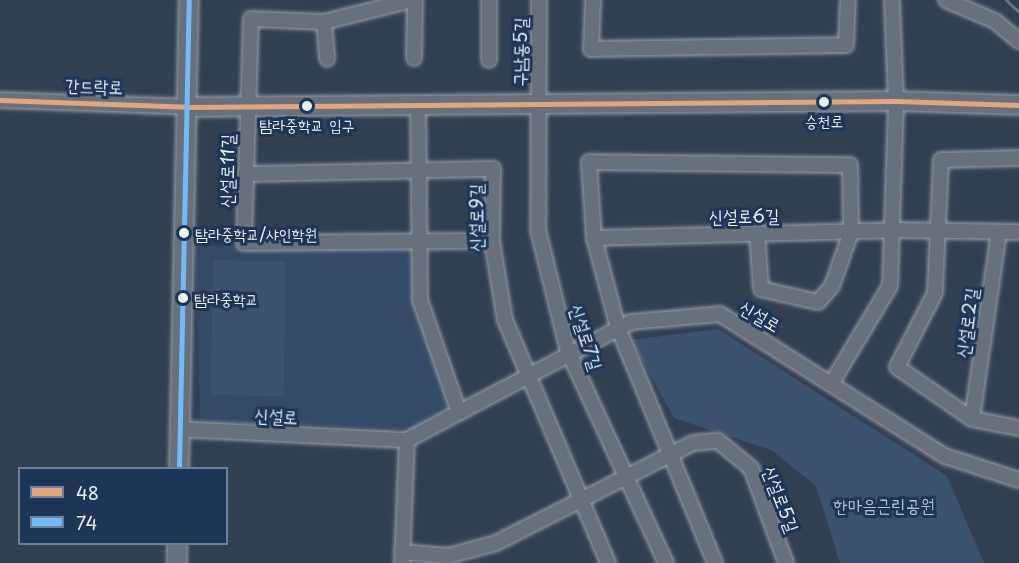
<!DOCTYPE html>
<html>
<head>
<meta charset="utf-8">
<style>
	body { margin:0 }
	#map { position:relative; width:1019px; height:563px; overflow:hidden; background:#323f50; font-family:"Playpen Sans","Poor Story",sans-serif }
	div>[style] { position:absolute }
	[style*='--x'] { left:calc(var(--x)*1px); top:calc(var(--y)*1px); width:calc(var(--w)*1px); rotate:calc(var(--a)*1deg) }
	.built>* { inset:0; background:#334965 }
	.green>* { inset:0; background:#3c516d; transform-origin:0 0 }
	.stream>* { height:3px; margin:-1.5px; padding:0 1.5px; transform-origin:1.5px; border-radius:1.5px; background:#60738a }
	.roads { filter:drop-shadow(0 0 2px #99a0aa) drop-shadow(0 0 2px #99a0aa) }
	.street>* { height:14px; margin:-7px; padding:0 7px; transform-origin:7px; border-radius:7px; background:#67707b }
	.secondary>* { height:18px; margin:-9px; padding:0 9px; transform-origin:9px; border-radius:9px; background:#67707b }
	.bus-1>* { height:4.5px; margin:-2.25px; padding:0 2.25px; transform-origin:2.25px; border-radius:2.25px; background:#dfa77e }
	.bus-2>* { height:4.5px; margin:-2.25px; padding:0 2.25px; transform-origin:2.25px; border-radius:2.25px; background:#73baf8 }
	.dots>* { width:16px; height:16px; translate:-50% -50%; box-sizing:border-box; border:3px solid #1d3557; border-radius:50% }
	span { translate:-50% -50%; white-space:nowrap; text-align:center; line-height:1.15; -webkit-text-stroke:6px #1d3557; paint-order:stroke }
	.bus-label { font-size:16px; color:#e8f1f8 }
	.left { translate:0 -50%; text-align:left }
	.street-label { font-size:18px; color:#e8f1f8 }
	.park-label { font-size:18px; color:#b5c2d0 }
	.legend { position:absolute; left:18px; top:467px; width:210px; height:78px; box-sizing:border-box; background:#1d3557; border:2px solid #6e8097; margin:0; padding:8px 10px; list-style:none; font-size:18px; color:#e8f1f8 }
	.legend li { display:flex; align-items:center; gap:12px; height:30px }
	.legend b { width:30px; border:2px solid #6e8097 }
</style>
</head>
<body>
<div id="map">
	<div class="built">
		<div style="clip-path:polygon(195px 246px,414px 247px,447px 409px,412px 429px,200px 421px)"></div>
	</div>
	<div class="green">
		<div style="left:213px;top:260px;width:73px;height:135px;rotate:1deg"></div>
		<div style="clip-path:polygon(718px 329px,947px 476px,984px 563px,840px 563px,816px 486px,771px 450px,674px 418px,631px 340px)"></div>
	</div>
	<div class="stream">
		<div style="--x:1006;--y:0;--w:18;--a:43"></div>
	</div>
	<div class="roads">
		<div class="street">
			<div style="--x:412;--y:0;--w:91;--a:166"></div>
			<div style="--x:324;--y:22;--w:73;--a:-177.6"></div>
			<div style="--x:251;--y:19;--w:224;--a:91.8"></div>
			<div style="--x:244;--y:243;--w:248;--a:-0.5"></div>
			<div style="--x:539;--y:0;--w:230;--a:90.2"></div>
			<div style="--x:538;--y:230;--w:125;--a:76.1"></div>
			<div style="--x:568;--y:351;--w:234;--a:65.2"></div>
			<div style="--x:593;--y:0;--w:49;--a:92.3"></div>
			<div style="--x:591;--y:49;--w:255;--a:-0.9"></div>
			<div style="--x:846;--y:45;--w:45;--a:-87.5"></div>
			<div style="--x:946;--y:0;--w:53;--a:23.2"></div>
			<div style="--x:995;--y:21;--w:31;--a:40"></div>
			<div style="--x:324;--y:22;--w:37;--a:85"></div>
			<div style="--x:414;--y:58;--w:58;--a:-89"></div>
			<div style="--x:489;--y:60;--w:60;--a:-90"></div>
			<div style="--x:0;--y:100;--w:187;--a:2.1"></div>
			<div style="--x:418;--y:104;--w:196;--a:89.4"></div>
			<div style="--x:420;--y:300;--w:119;--a:70.8"></div>
			<div style="--x:1019;--y:158;--w:78;--a:178.5"></div>
			<div style="--x:941;--y:160;--w:133;--a:92.6"></div>
			<div style="--x:935;--y:293;--w:83;--a:117.2"></div>
			<div style="--x:897;--y:367;--w:91;--a:34.7"></div>
			<div style="--x:972;--y:419;--w:48;--a:10.8"></div>
			<div style="--x:245;--y:174;--w:248;--a:-1.2"></div>
			<div style="--x:493;--y:169;--w:72;--a:90.8"></div>
			<div style="--x:492;--y:241;--w:80;--a:80.7"></div>
			<div style="--x:505;--y:320;--w:264;--a:67"></div>
			<div style="--x:594;--y:238;--w:300;--a:-1.5"></div>
			<div style="--x:894;--y:230;--w:125;--a:0.9"></div>
			<div style="--x:831;--y:384;--w:114;--a:-59"></div>
			<div style="--x:890;--y:286;--w:185;--a:-88.1"></div>
			<div style="--x:896;--y:101;--w:101;--a:-92.3"></div>
			<div style="--x:972;--y:419;--w:189;--a:-81.8"></div>
			<div style="--x:179;--y:429;--w:228;--a:2.8"></div>
			<div style="--x:407;--y:440;--w:253;--a:-27.8"></div>
			<div style="--x:631;--y:322;--w:89;--a:-5.1"></div>
			<div style="--x:720;--y:314;--w:266;--a:32.3"></div>
			<div style="--x:945;--y:456;--w:78;--a:18"></div>
			<div style="--x:402;--y:552;--w:46;--a:5"></div>
			<div style="--x:448;--y:556;--w:50;--a:-15.2"></div>
			<div style="--x:496;--y:543;--w:221;--a:-26.9"></div>
			<div style="--x:693;--y:443;--w:25;--a:-5"></div>
			<div style="--x:718;--y:441;--w:43;--a:39.3"></div>
			<div style="--x:751;--y:468;--w:101;--a:69.8"></div>
			<div style="--x:402;--y:563;--w:123;--a:-87.7"></div>
			<div style="--x:715;--y:563;--w:254;--a:-112.4"></div>
			<div style="--x:618;--y:328;--w:93;--a:-104.9"></div>
			<div style="--x:594;--y:238;--w:76;--a:-93.8"></div>
			<div style="--x:589;--y:162;--w:261;--a:0.7"></div>
			<div style="--x:850;--y:165;--w:67;--a:89.1"></div>
			<div style="--x:851;--y:232;--w:57;--a:109.4"></div>
			<div style="--x:832;--y:286;--w:21;--a:131"></div>
			<div style="--x:818;--y:302;--w:58;--a:-167.2"></div>
			<div style="--x:761;--y:289;--w:56;--a:-94.1"></div>
		</div>
		<div class="secondary">
			<div style="--x:187;--y:107;--w:709;--a:-0.48"></div>
			<div style="--x:896;--y:101;--w:123;--a:1.9"></div>
			<div style="--x:179;--y:468;--w:468;--a:-88.8"></div>
			<div style="--x:177;--y:563;--w:19;--a:-90"></div>
		</div>
	</div>
	<div class="bus-1">
		<div style="--x:0;--y:100;--w:187;--a:2.1"></div>
		<div style="--x:187;--y:107;--w:709;--a:-0.48"></div>
		<div style="--x:896;--y:101;--w:123;--a:1.9"></div>
	</div>
	<div class="bus-2">
		<div style="--x:179;--y:467;--w:467;--a:-88.8"></div>
	</div>
	<div class="dots">
		<div style="left:824px;top:102px;background:#e8f1f8"></div>
		<div style="left:307px;top:106px;background:#e8f1f8"></div>
		<div style="left:184px;top:233px;background:#e8f1f8"></div>
		<div style="left:183px;top:298px;background:#e8f1f8"></div>
	</div>
	<div class="bus-label">
		<span style="left:824px;top:120px">승천로</span>
		<span style="left:307px;top:124px">탐라중학교 입구</span>
		<span class="left" style="left:195px;top:233px">탐라중학교/샤인학원</span>
		<span class="left" style="left:194px;top:298px">탐라중학교</span>
	</div>
	<div class="street-label">
		<span style="left:520px;top:52px;rotate:-89deg">구남동5길</span>
		<span style="left:94px;top:86px;rotate:2deg">간드락로</span>
		<span style="left:227px;top:171px;rotate:-89deg">신설로11길</span>
		<span style="left:744px;top:216px;rotate:-1deg">신설로6길</span>
		<span style="left:476px;top:218px;rotate:-90deg">신설로9길</span>
		<span style="left:760px;top:316px;rotate:30deg">신설로</span>
		<span style="left:967px;top:323px;rotate:-82deg">신설로2길</span>
		<span style="left:586px;top:337px;rotate:72deg">신설로7길</span>
		<span style="left:276px;top:416px;rotate:3deg">신설로</span>
		<span style="left:781px;top:499px;rotate:69deg">신설로5길</span>
	</div>
	<div class="park-label">
		<span style="left:884px;top:505px">한마음근린공원</span>
	</div>
	<ul class="legend">
	<li><b style="height:8px;background:#dfa77e"></b>48</li>
	<li><b style="height:8px;background:#73baf8"></b>74</li>
	</ul>
</div>
</body>
</html>
